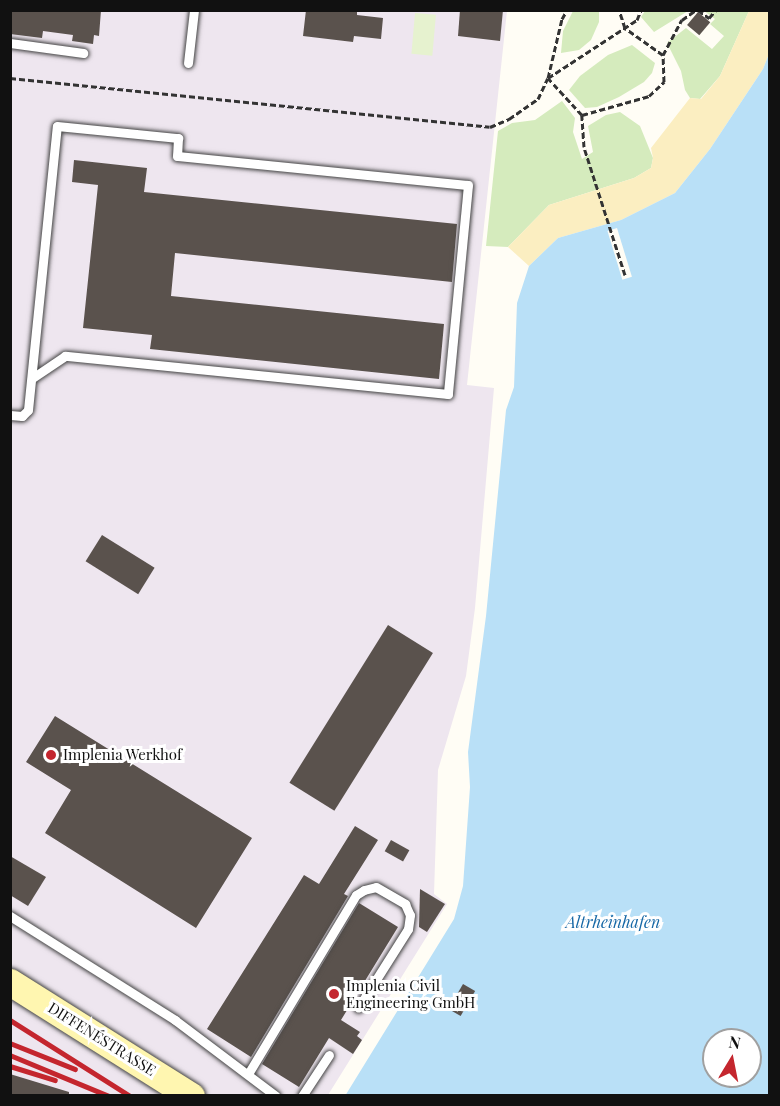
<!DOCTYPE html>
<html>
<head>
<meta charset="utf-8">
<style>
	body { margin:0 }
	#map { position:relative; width:780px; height:1106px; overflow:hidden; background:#fffdf5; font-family:"Playfair Display",serif }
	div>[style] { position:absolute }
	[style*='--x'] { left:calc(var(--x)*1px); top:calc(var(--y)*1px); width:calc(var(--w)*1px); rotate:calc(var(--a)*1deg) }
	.industrial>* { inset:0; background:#eee6ef }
	.green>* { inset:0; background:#d5ebbd }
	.sand>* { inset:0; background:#fbeec1 }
	.pitch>* { inset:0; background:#e6f2cf; transform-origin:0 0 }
	.water>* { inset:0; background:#b9e0f7 }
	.pier>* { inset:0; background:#fffdf5; transform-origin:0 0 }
	.building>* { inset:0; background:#5a524d; transform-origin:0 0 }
	.path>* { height:3px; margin-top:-1.5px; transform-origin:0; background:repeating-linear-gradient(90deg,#333 0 6px,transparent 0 9px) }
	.roads { filter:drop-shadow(0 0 2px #444) drop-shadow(0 0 2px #444) }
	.service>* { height:9px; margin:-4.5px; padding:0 4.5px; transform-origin:4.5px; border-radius:4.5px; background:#fff }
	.secondary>* { height:27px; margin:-13.5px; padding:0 13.5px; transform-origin:13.5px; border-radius:13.5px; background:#fff6b0 }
	.rail>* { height:4.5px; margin:-2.25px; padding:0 2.25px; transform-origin:2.25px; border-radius:2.25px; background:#c4262e }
	.dots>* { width:16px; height:16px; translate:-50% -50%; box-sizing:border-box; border:3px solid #fff; border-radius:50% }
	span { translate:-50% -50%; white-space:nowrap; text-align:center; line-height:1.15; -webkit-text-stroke:6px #fff; paint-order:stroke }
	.poi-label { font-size:15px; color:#111 }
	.left { translate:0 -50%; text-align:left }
	.street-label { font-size:15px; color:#111 }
	.water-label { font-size:16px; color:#1768a6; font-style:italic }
	.frame { position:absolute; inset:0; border:12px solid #111; pointer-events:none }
	.north { position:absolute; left:702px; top:1028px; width:60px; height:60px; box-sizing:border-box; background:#fff; border:2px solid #a0a0a0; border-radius:50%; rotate:10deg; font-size:16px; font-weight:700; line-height:24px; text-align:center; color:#111 }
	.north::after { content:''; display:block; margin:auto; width:21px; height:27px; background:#c4262e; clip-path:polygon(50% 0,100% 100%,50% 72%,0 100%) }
</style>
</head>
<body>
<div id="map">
	<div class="industrial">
		<div style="clip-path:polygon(10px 11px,507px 11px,467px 385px,494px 388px,475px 608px,466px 676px,438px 770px,434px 894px,447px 904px,328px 1095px,11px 1095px)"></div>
	</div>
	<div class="green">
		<div style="clip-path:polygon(573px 11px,599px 11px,599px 22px,591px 40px,579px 50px,561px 53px,563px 31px)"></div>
		<div style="clip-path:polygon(645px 11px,645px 10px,688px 11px,654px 32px,641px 17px)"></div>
		<div style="clip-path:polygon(704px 11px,749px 11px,720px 76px,700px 99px,690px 98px,685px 90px,681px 71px,667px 43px,686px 28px,712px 49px,724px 36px,710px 24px,715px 19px)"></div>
		<div style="clip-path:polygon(632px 45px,655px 63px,652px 73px,644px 82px,619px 97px,597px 107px,585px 108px,569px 90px,580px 76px,608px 55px)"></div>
		<div style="clip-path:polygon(562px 101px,575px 118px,573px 132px,582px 159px,593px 152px,588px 126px,606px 115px,620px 112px,640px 126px,653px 158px,651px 168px,634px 178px,549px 205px,508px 247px,486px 246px,498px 131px,512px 123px,535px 120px)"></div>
	</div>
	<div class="sand">
		<div style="clip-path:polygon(749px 11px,769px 11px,769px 54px,763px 69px,710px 149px,675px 193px,621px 220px,558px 238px,529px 266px,508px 247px,549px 205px,634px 178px,651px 168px,653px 158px,651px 148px,690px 98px,701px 99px,720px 76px)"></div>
	</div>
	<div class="pitch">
		<div style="left:415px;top:13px;width:21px;height:41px;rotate:5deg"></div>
	</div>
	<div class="water">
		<div style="clip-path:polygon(evenodd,769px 54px,769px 1095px,345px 1096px,454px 919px,463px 886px,470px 787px,468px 752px,486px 616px,506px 410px,514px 387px,517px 303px,529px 266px,558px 238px,621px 220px,675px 193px,710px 149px,763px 69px,769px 54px,714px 1040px,750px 1040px,750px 1076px,714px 1076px,714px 1040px)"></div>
	</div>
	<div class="pier">
		<div style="left:617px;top:228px;width:51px;height:10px;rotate:73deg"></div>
	</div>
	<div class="building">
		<div style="clip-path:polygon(10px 10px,101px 10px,99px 36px,94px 35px,93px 44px,72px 41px,73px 35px,43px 31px,42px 38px,10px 34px)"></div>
		<div style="clip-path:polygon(306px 10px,357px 10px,357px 15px,383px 18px,381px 39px,354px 36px,353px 42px,303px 36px)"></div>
		<div style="clip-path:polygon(460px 10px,503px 10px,500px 41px,458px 36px)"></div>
		<div style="left:698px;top:12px;width:16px;height:17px;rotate:40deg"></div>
		<div style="clip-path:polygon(74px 160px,147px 168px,144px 192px,457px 224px,452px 282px,175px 253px,171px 296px,444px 324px,439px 379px,150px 349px,152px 335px,83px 328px,98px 185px,72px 182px)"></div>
		<div style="left:102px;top:535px;width:62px;height:31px;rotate:32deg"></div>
		<div style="left:388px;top:625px;width:53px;height:186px;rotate:32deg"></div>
		<div style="clip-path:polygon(55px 716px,252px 838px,196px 928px,45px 833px,71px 790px,26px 762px)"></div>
		<div style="clip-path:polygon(355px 826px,378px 840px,344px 894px,348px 896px,251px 1057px,207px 1029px,304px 875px,319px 884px)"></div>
		<div style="left:391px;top:840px;width:21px;height:13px;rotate:29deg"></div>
		<div style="clip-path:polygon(10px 856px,46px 877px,28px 906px,10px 895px)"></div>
		<div style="clip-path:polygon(420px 889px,445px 904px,427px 932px,419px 927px)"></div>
		<div style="clip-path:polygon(359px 903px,398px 927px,341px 1020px,360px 1032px,357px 1036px,362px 1040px,353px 1054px,329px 1038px,299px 1087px,262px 1064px)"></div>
		<div style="left:463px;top:984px;width:14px;height:29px;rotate:30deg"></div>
		<div style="clip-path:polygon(10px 1074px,69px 1092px,69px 1095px,10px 1095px)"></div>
	</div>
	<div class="path">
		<div style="--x:698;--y:10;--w:14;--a:36"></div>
		<div style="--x:709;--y:18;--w:11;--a:-49"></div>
		<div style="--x:663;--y:55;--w:40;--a:-62"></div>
		<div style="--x:682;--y:20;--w:17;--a:-36"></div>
		<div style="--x:10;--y:78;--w:482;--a:5.8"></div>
		<div style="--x:490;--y:127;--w:21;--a:-23"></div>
		<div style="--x:509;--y:119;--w:35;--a:-35"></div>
		<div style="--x:538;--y:99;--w:23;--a:-65"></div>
		<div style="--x:548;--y:78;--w:61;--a:-76.7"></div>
		<div style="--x:562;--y:19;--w:10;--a:-61"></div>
		<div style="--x:582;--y:115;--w:70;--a:-15.8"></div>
		<div style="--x:649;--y:96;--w:21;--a:-43"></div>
		<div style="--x:664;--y:82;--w:27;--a:-92"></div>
		<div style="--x:663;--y:55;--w:47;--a:-144.6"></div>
		<div style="--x:625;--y:28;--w:19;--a:-108"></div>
		<div style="--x:625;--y:275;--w:134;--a:-107.8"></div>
		<div style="--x:584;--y:147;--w:32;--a:-94"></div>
		<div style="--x:582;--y:115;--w:50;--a:-132.6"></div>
		<div style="--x:548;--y:78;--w:106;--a:-33.1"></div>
		<div style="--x:637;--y:20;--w:11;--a:-68"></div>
	</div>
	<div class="roads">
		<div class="service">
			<div style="--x:10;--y:43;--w:74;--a:7.8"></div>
			<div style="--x:188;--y:63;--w:53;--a:-83.5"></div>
			<div style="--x:10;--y:415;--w:12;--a:5"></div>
			<div style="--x:22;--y:416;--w:8;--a:-45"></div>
			<div style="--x:28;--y:410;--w:285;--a:-84.2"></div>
			<div style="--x:57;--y:126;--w:122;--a:5.7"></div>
			<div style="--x:178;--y:138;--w:18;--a:93"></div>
			<div style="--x:177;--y:156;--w:292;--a:5.7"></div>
			<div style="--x:468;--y:185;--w:210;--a:95.5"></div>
			<div style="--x:448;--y:394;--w:385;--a:-174.3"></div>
			<div style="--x:65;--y:356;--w:40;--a:146"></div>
			<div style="--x:10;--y:916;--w:195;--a:32.2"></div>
			<div style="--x:175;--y:1020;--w:126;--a:37"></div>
			<div style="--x:248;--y:1074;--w:209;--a:-58.9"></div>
			<div style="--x:356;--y:895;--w:9;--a:-32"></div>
			<div style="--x:364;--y:890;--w:12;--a:-14"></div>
			<div style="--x:376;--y:887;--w:34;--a:30"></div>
			<div style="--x:405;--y:904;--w:12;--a:66"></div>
			<div style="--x:410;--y:915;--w:14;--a:98"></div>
			<div style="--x:408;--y:929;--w:93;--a:122.3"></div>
			<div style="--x:302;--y:1096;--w:49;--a:-56.6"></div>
		</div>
		<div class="secondary">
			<div style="--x:10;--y:982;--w:214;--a:32.2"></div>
		</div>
	</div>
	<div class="rail">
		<div style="--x:10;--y:1020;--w:142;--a:32.3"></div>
		<div style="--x:10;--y:1043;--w:70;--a:21.8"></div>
		<div style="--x:10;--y:1055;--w:107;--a:22.5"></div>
		<div style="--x:10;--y:1066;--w:47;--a:17.3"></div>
	</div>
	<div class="dots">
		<div style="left:51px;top:755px;background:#c4262e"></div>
		<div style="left:334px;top:994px;background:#c4262e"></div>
	</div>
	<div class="poi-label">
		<span class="left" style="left:63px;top:755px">Implenia Werkhof</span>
		<span class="left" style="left:346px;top:994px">Implenia Civil<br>Engineering GmbH</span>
	</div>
	<div class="street-label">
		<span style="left:102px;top:1039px;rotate:32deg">DIFFENÉSTRASSE</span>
	</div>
	<div class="water-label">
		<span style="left:613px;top:922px">Altrheinhafen</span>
	</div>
	<div class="frame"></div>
	<div class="north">N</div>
</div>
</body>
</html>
